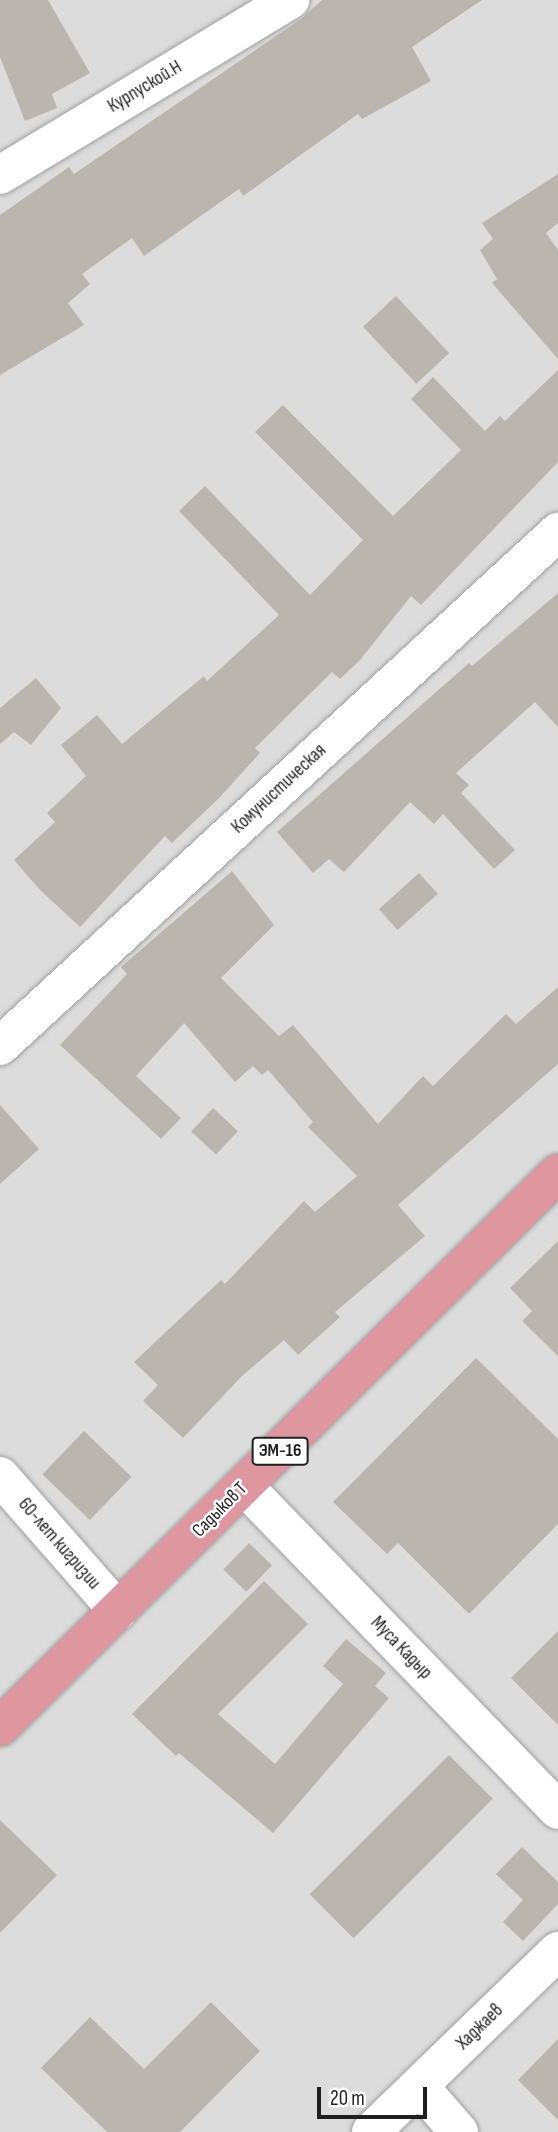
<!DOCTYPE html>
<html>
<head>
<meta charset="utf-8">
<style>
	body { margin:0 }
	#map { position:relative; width:558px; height:2132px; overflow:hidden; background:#eeece6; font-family:"Sofia Sans Condensed",sans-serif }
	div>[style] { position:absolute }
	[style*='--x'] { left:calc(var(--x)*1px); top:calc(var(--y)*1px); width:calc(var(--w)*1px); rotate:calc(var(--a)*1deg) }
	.residential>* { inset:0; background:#dddcdc; transform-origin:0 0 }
	.building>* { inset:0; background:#bbb5af; transform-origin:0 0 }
	.roads { filter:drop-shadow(0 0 2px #a0a0a0) drop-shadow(0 0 2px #a0a0a0) }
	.minor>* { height:38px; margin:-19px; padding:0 19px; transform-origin:19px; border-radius:19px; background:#fff }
	.highway>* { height:38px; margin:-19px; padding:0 19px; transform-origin:19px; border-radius:19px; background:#de96a0 }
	span { translate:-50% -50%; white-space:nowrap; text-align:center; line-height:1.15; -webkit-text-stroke:5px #fff; paint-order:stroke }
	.shield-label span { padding:2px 5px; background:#fff; border:2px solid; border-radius:5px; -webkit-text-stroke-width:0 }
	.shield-label { font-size:18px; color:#1f1f1f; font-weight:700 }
	.street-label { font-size:19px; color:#1f1f1f }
	.scale { position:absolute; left:317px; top:2087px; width:110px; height:32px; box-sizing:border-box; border:4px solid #1f1f1f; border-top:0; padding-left:9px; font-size:21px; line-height:24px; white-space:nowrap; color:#1f1f1f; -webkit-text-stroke:5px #fff; paint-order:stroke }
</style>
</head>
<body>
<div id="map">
	<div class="residential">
		<div style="left:0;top:0;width:558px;height:2132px"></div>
	</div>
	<div class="building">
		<div style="clip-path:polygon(0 0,48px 0,90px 73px,52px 94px,57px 108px,25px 121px,0 57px)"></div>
		<div style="clip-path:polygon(322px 0,482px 0,412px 47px,431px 81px,362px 119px,358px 114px,243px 196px,239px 189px,144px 256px,132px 238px,82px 274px,90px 284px,68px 303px,84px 325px,0 375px,0 215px,69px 167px,74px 174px,301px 19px)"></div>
		<div style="clip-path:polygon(558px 174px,558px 223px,546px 233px,558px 250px,558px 359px,492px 283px,497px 279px,480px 250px,493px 239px,482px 223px)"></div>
		<div style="left:396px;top:296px;width:78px;height:45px;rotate:47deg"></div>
		<div style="clip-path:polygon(558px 370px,558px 462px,421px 605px,411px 596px,360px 660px,340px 679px,332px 672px,255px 748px,260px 753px,219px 798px,172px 843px,165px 836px,80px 927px,40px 890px,14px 860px,55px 822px,47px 813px,86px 776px,61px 745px,97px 715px,122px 744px,204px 676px,207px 681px,279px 615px,179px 511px,205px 486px,310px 595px,363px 540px,255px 432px,283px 405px,393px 516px,461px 450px,411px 399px,433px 377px,485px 431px,500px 416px,505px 421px)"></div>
		<div style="clip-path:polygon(558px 593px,558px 727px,535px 702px,456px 773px,469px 785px,461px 793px,515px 850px,494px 869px,443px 814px,434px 824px,410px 802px,344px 872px,329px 859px,313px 873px,277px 832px,469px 663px,472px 666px)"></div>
		<div style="clip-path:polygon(36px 678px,61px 708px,31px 745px,14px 732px,0 744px,0 708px)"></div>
		<div style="clip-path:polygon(232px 871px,274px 925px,221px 978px,279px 1036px,293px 1025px,378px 1124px,423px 1076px,433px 1086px,506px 1014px,516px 1024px,558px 987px,558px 1064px,398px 1205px,425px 1236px,335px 1312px,340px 1317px,298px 1355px,284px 1340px,242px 1376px,183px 1438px,143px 1401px,158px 1385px,134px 1362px,221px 1280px,225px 1284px,304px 1201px,315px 1212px,357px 1176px,308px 1127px,313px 1122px,268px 1070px,262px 1075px,253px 1066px,235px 1082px,184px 1023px,136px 1076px,181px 1118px,161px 1139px,60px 1045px,127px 974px,121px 967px)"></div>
		<div style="left:419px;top:873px;width:28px;height:54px;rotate:48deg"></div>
		<div style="clip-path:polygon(0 1105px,39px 1149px,0 1184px)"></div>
		<div style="left:213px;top:1108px;width:34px;height:32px;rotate:43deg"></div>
		<div style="clip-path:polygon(558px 1241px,558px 1356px,522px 1321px,532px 1311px,510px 1288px)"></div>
		<div style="clip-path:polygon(476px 1358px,558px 1439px,558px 1524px,469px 1614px,398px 1543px,387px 1554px,333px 1502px)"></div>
		<div style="left:84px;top:1431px;width:66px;height:60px;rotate:44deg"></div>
		<div style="left:249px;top:1543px;width:32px;height:37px;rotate:44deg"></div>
		<div style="clip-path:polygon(264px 1581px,308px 1624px,218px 1714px,275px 1764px,343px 1684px,323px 1666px,346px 1639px,386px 1673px,375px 1686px,389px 1698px,273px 1833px,179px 1753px,176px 1756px,132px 1714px)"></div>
		<div style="clip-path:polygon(558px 1631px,558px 1725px,511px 1678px)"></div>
		<div style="left:449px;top:1755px;width:62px;height:197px;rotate:45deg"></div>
		<div style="clip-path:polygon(0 1820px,57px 1875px,0 1933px)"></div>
		<div style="clip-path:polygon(522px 1847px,558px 1882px,558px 1904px,523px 1941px,503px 1922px,523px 1900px,496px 1874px)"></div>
		<div style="clip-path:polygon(211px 2002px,260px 2051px,180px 2132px,107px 2132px,41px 2068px,90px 2017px,144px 2069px)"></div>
		<div style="clip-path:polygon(558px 2039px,558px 2120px,518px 2080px)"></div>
	</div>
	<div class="roads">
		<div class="minor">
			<div style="--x:0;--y:175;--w:339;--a:-31.1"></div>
			<div style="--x:0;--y:1046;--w:759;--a:-42.65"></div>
			<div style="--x:0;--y:1476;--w:179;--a:48.8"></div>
			<div style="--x:244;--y:1486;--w:451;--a:45.9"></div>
			<div style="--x:419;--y:2086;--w:61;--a:49"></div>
			<div style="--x:371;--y:2132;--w:260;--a:-44.1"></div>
		</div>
		<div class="highway">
			<div style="--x:0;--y:1727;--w:786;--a:-44.79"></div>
		</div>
	</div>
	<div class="shield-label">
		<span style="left:280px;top:1451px">ЭМ-16</span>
	</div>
	<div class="street-label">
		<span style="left:145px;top:87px;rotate:-31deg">Курпуской.Н</span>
		<span style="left:279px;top:789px;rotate:-43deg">Комунистическая</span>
		<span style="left:220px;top:1510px;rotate:-45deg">Садыков Т</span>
		<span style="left:59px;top:1544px;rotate:49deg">60-лет кигризии</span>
		<span style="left:401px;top:1648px;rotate:46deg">Муса Кадыр</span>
		<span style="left:480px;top:2027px;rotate:-44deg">Хаджаев</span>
	</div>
	<div class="scale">20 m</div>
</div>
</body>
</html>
